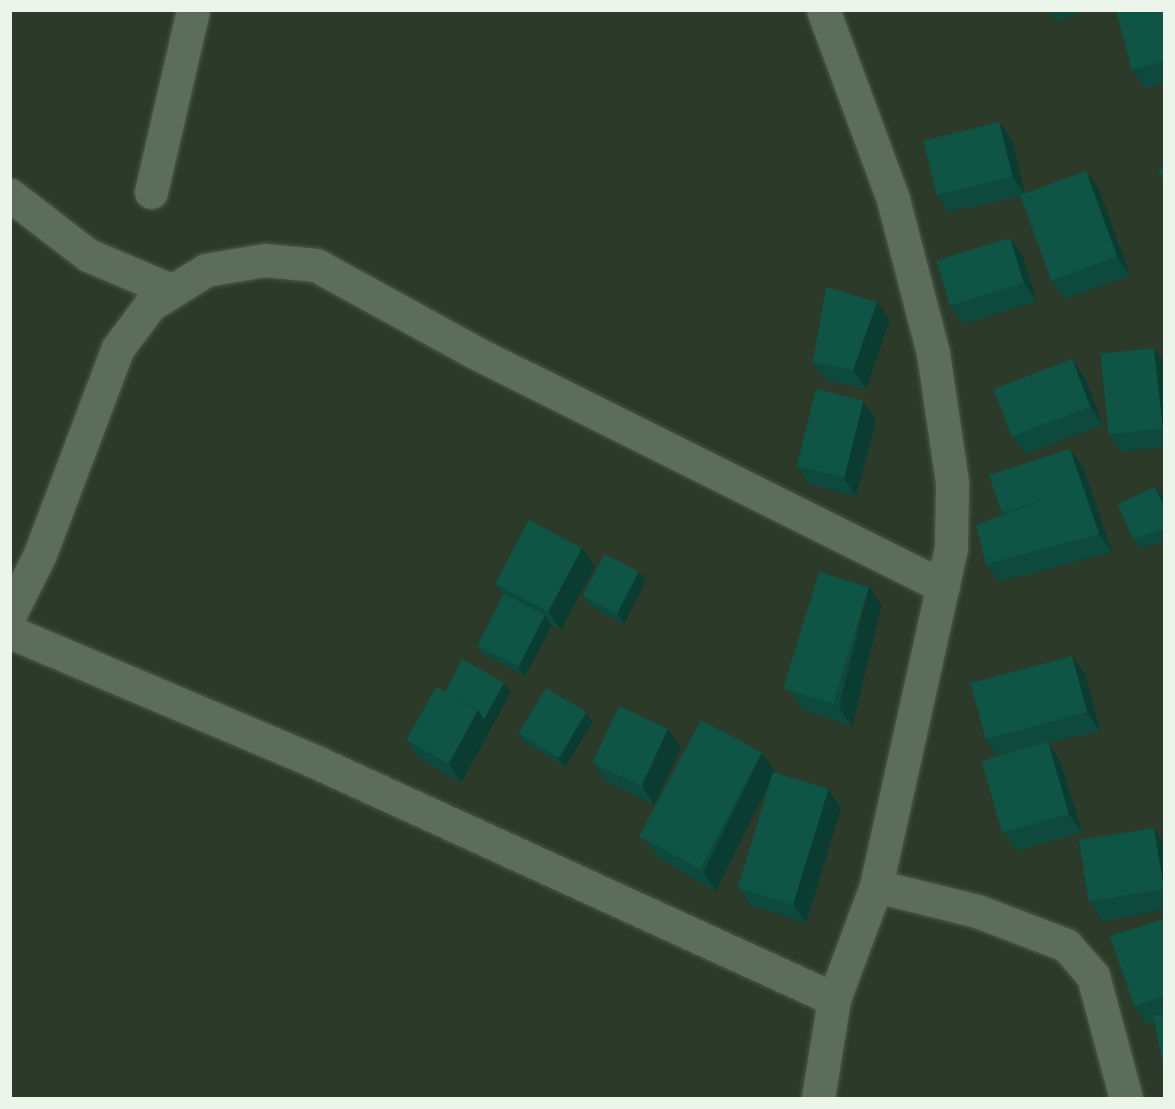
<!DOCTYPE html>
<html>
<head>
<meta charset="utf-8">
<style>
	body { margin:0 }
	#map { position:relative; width:1175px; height:1109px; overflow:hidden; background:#2c3a29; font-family:"Varela Round",sans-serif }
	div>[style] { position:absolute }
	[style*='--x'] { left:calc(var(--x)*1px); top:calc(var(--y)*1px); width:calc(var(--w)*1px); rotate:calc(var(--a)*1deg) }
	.roads { filter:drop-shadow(0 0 2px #4c584a) drop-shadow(0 0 2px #4c584a) }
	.street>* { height:33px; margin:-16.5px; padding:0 16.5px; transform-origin:16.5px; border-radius:16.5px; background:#5d6d5b }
	.wall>* { inset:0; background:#0d493c }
	.shaded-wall>* { inset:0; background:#0a3c31 }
	.building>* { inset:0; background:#0f5546; transform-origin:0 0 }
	span { translate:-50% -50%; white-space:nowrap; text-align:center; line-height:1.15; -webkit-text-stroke:6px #2c3a29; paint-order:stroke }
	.frame { position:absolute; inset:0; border:12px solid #ecf5ea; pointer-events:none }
</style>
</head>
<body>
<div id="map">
	<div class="roads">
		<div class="street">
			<div style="--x:151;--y:192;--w:187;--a:-77"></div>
			<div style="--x:10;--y:195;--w:98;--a:37.6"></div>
			<div style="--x:88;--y:255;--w:92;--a:23"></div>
			<div style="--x:10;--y:614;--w:67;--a:-63.4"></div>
			<div style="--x:40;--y:554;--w:220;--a:-69.3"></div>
			<div style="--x:118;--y:348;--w:54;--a:-53.3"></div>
			<div style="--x:150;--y:305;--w:66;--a:-32"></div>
			<div style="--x:206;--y:270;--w:59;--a:-9.8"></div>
			<div style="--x:264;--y:260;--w:52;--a:5.5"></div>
			<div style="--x:316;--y:265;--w:183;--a:28.8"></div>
			<div style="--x:476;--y:353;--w:522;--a:26.52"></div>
			<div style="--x:10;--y:632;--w:332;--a:23"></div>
			<div style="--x:316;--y:762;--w:570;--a:24.59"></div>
			<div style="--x:876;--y:886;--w:104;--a:13.9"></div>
			<div style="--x:977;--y:911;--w:95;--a:20.9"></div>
			<div style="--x:1066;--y:945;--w:41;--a:48.9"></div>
			<div style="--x:1093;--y:976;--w:126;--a:74.9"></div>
			<div style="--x:818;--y:1098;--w:100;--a:-80.8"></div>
			<div style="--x:834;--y:999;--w:121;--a:-69.6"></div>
			<div style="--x:876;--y:886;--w:346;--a:-77.5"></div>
			<div style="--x:951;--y:548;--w:66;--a:-89.1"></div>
			<div style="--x:952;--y:482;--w:130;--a:-98.4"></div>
			<div style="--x:933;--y:353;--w:159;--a:-104.6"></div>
			<div style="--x:893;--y:199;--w:202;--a:-110.3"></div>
		</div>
	</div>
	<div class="wall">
		<div style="clip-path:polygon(1048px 10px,1090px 10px,1056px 21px)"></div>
		<div style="clip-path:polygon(1164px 10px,1164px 83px,1145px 88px,1132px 70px)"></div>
		<div style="clip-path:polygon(1012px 140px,1024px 192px,1099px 189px,1130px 276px,1064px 299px,1051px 280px,1021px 196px,949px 212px,936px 193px)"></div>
		<div style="clip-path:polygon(1010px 238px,1023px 256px,1037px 302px,963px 324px,950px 305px)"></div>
		<div style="clip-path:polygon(890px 320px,866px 389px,826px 380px,813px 362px)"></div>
		<div style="clip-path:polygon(1072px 359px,1085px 378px,1103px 425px,1025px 454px,1012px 436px)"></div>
		<div style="clip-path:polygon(1164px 362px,1164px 447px,1122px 452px,1109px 434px)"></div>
		<div style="clip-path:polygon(876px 419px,856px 496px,809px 484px,796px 465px)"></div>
		<div style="clip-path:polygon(1083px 467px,1112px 552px,999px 582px,986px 564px,1003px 515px,1002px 513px)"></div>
		<div style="clip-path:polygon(1162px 496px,1164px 502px,1164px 541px,1140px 549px,1133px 539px)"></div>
		<div style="clip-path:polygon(582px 548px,595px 566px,561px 630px,552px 625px,525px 676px,483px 654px,477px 645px,503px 595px,495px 583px)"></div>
		<div style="clip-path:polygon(639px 572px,646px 581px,624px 624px,590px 606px,583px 596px)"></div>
		<div style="clip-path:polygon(882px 605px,852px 726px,803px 710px,790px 691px)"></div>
		<div style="clip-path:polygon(1085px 674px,1100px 731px,1048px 743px,1060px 761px,1082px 832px,1017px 851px,1004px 833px,1024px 749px,997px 756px,985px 738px)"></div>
		<div style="clip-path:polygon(445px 692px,511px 692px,461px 783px,420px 759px,407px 741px)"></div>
		<div style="clip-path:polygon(593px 722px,565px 767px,526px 743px,519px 734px)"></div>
		<div style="clip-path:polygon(668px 729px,681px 747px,654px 805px,606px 782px,593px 763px)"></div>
		<div style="clip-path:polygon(762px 753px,775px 772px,774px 773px,828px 789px,841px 808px,806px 923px,752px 906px,739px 888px,772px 778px,716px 891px,658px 858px,645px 839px)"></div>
		<div style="clip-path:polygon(1164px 843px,1164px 910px,1103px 921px,1091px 903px)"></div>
		<div style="clip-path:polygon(1164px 919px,1164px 1067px,1163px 1064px,1154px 1022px,1146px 1024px,1134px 1006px)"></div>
	</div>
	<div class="shaded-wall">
		<div style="clip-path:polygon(999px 122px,1012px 140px,1025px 195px,1012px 176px)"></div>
		<div style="clip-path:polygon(1086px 171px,1099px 189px,1130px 276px,1117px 257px)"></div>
		<div style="clip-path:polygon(1010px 238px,1023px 256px,1037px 302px,1024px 283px)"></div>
		<div style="clip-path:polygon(877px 302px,890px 320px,866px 389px,853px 370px)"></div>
		<div style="clip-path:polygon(1154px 348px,1164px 362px,1164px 430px,1163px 428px)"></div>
		<div style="clip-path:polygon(1072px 359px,1085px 378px,1103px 425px,1090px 407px)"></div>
		<div style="clip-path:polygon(863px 401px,876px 419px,856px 496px,843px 477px)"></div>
		<div style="clip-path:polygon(1070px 449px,1083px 467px,1112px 552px,1099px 534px)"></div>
		<div style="clip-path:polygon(1155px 487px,1162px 496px,1164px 502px,1164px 506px)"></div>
		<div style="clip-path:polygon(582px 548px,595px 566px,561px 630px,548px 611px)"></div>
		<div style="clip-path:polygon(639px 572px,646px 581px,624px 624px,618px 614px)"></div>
		<div style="clip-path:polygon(869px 587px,882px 605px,852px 726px,839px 707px)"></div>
		<div style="clip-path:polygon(545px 615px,552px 625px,525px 676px,518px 666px)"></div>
		<div style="clip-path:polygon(1072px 656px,1085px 674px,1100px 731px,1087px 712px)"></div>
		<div style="clip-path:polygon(504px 683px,511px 692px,461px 783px,449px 764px,478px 710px)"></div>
		<div style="clip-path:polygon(586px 712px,593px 722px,565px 767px,558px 758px)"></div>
		<div style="clip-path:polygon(668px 729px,681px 747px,654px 805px,642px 786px)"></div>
		<div style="clip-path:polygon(1048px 742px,1060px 761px,1082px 832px,1069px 814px)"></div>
		<div style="clip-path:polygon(762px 753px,775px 772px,716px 891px,703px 873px)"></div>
		<div style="clip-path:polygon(828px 789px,841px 808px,806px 923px,793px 904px)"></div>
		<div style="clip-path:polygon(1154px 828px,1164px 843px,1164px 887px)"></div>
	</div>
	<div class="building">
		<div style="clip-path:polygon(1116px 10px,1164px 10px,1164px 61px,1132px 70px)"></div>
		<div style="left:999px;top:122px;width:56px;height:78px;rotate:76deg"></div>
		<div style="clip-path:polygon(1164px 168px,1164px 185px,1159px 170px)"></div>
		<div style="left:1086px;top:171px;width:91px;height:70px;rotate:70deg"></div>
		<div style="left:1010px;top:238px;width:47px;height:77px;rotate:73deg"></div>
		<div style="clip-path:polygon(826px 287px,877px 302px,853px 370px,813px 362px)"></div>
		<div style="left:1154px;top:348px;width:81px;height:54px;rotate:84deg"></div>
		<div style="left:1072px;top:359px;width:51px;height:84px;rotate:69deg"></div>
		<div style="left:816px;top:389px;width:49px;height:79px;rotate:14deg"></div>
		<div style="clip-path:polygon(1070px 449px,1099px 534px,986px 564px,976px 525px,1043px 500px,1002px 513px,989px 475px)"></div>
		<div style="clip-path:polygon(1155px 487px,1164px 506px,1164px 529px,1133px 539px,1118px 504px)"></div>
		<div style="left:529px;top:520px;width:60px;height:72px;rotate:28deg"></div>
		<div style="left:605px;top:554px;width:38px;height:47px;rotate:28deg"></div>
		<div style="left:819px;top:572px;width:52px;height:122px;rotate:17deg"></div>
		<div style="left:504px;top:594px;width:46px;height:58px;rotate:27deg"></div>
		<div style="left:1072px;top:656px;width:58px;height:105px;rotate:75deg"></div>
		<div style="clip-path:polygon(462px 659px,504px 683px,484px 719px,478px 710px,445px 692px)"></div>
		<div style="left:436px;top:687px;width:48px;height:61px;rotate:29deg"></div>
		<div style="left:546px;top:688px;width:47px;height:53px;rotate:31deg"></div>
		<div style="left:619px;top:706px;width:54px;height:63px;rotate:25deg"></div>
		<div style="left:701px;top:720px;width:69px;height:132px;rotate:28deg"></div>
		<div style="left:1048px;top:742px;width:75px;height:69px;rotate:74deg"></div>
		<div style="left:773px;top:772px;width:58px;height:121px;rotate:17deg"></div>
		<div style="left:1154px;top:828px;width:62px;height:76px;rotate:81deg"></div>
		<div style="clip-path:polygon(1164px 919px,1164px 996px,1134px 1006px,1110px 936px)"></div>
		<div style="clip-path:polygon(1164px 1014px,1164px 1064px,1163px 1064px,1153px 1016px)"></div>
	</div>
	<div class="frame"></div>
</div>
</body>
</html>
